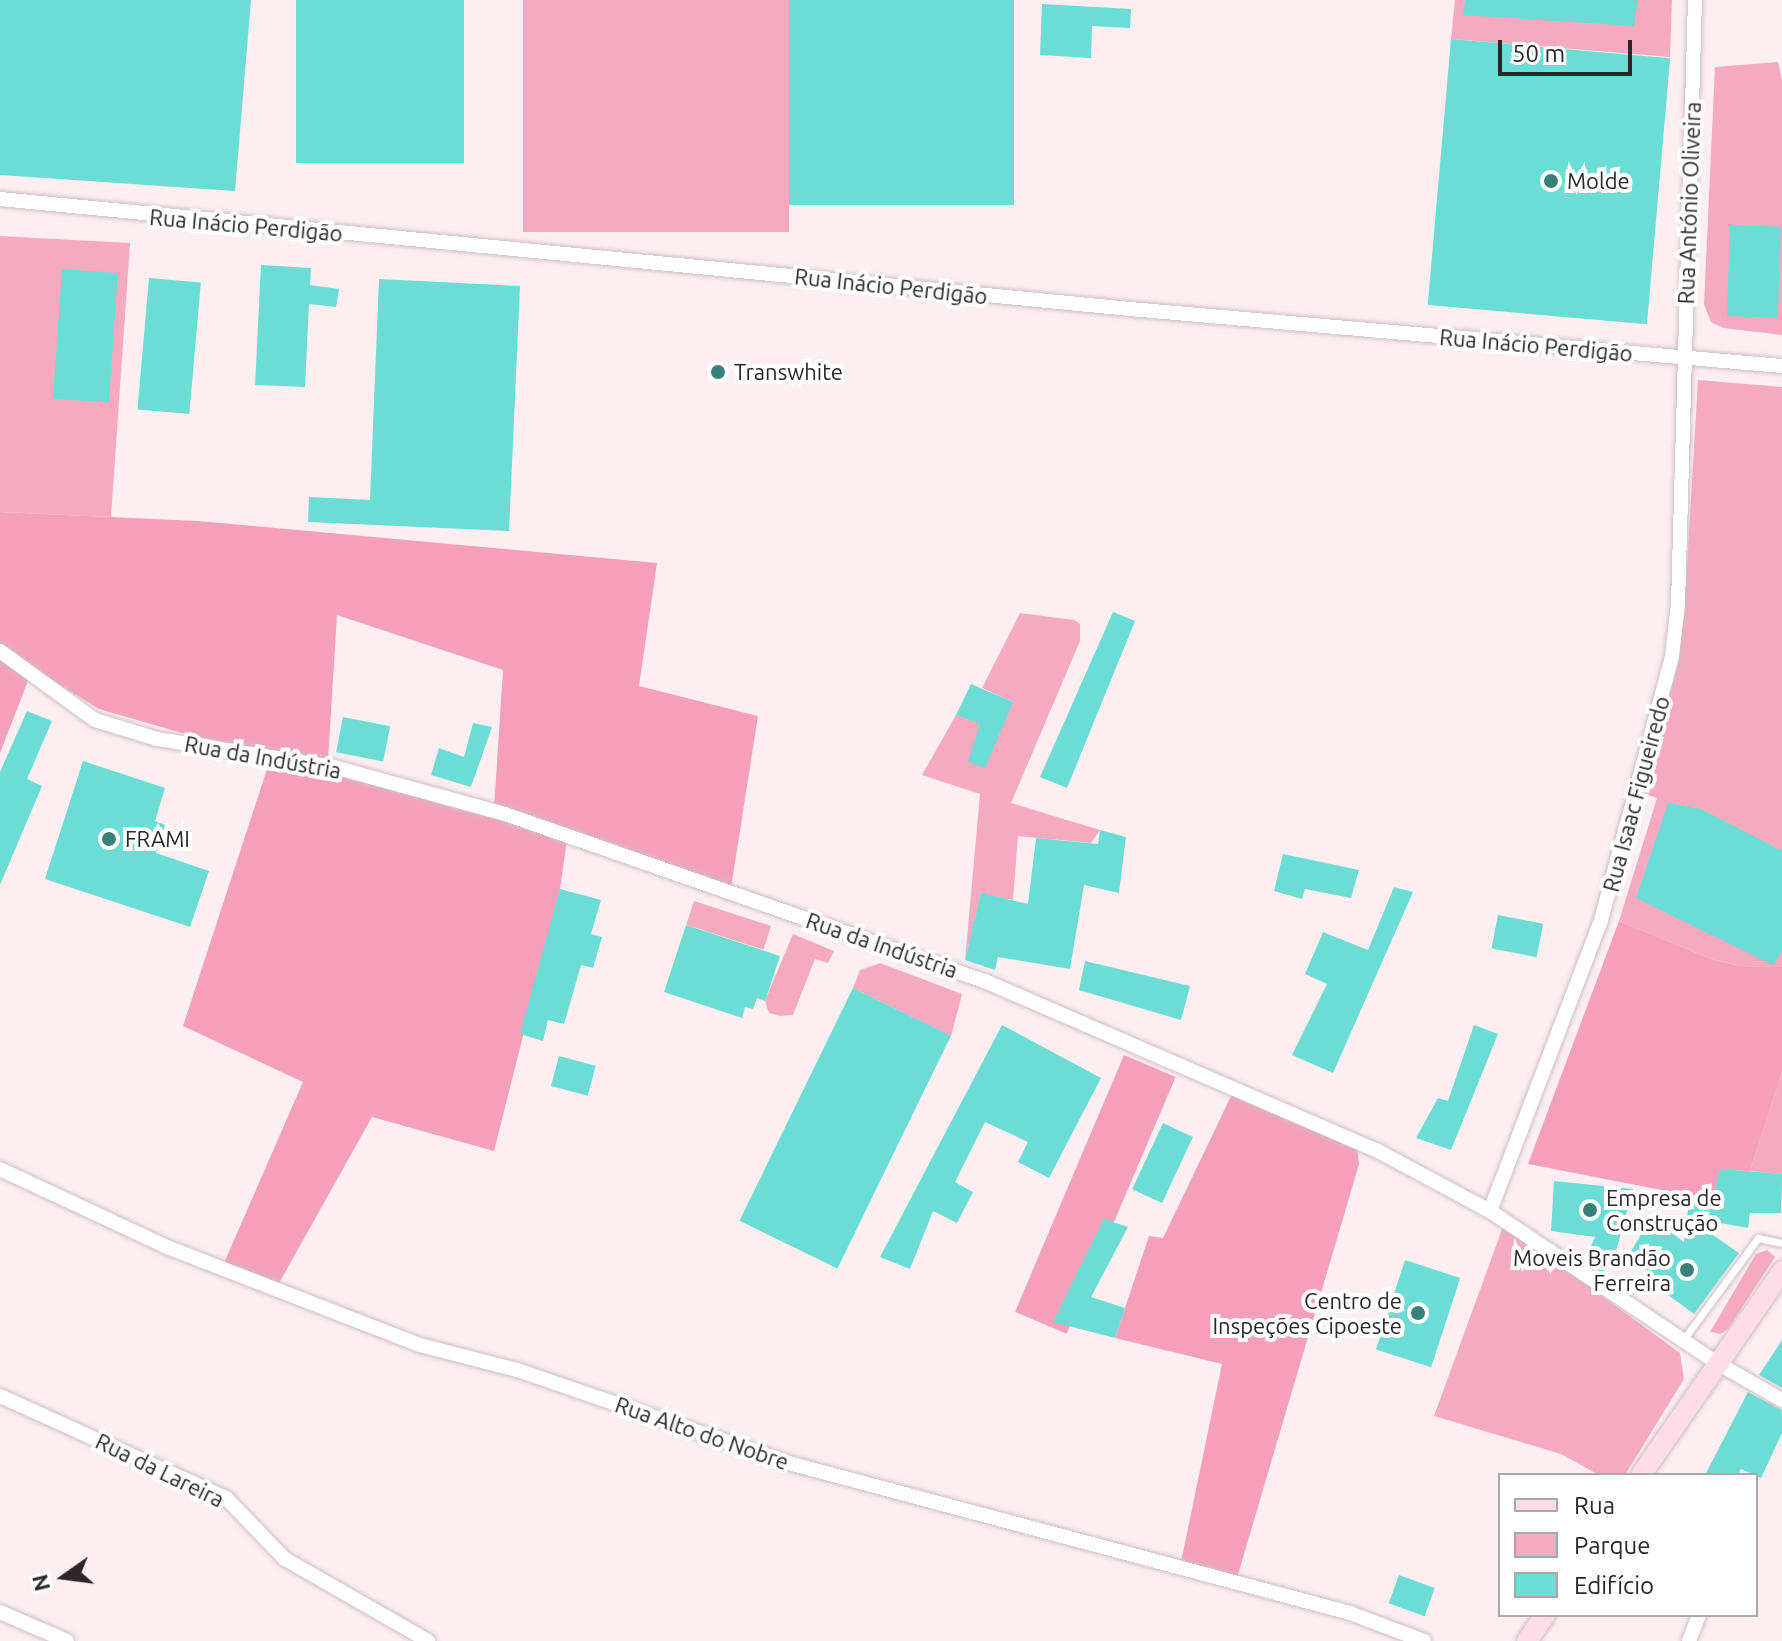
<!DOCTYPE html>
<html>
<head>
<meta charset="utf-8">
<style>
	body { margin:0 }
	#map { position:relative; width:1782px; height:1641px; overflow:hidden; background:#fdeef2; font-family:Ubuntu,sans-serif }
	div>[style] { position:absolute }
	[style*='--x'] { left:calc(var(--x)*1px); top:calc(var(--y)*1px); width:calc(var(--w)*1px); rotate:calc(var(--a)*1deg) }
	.green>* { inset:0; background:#f6aac0; transform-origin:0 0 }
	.forest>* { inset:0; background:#f5a0ba; transform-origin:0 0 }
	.building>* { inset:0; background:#6bddd4; transform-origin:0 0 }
	.roads { filter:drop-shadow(0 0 2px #cdbfc3) drop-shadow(0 0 2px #cdbfc3) }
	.service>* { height:7px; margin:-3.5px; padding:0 3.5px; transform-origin:3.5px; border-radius:3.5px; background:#fff }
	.minor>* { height:14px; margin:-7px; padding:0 7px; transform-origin:7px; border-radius:7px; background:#fff }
	.secondary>* { height:20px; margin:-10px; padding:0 10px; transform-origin:10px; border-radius:10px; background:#fedde8 }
	.dots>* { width:22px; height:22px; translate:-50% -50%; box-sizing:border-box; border:4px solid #fff; border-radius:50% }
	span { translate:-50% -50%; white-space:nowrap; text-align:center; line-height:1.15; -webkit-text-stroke:8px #fff; paint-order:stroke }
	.poi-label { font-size:22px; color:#2c2628 }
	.left { translate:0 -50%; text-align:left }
	.right { translate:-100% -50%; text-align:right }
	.street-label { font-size:22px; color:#2c2628 }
	.legend { position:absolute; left:1498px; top:1473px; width:260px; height:144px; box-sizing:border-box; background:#fff; border:2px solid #aba8a9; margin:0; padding:10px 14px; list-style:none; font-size:24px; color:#2c2628 }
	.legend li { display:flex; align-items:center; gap:16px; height:40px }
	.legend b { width:40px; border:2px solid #aba8a9 }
	.north { position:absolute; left:24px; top:1537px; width:80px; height:80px; -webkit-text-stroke:6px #fff; paint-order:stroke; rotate:256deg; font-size:22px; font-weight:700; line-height:32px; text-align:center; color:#2c2628 }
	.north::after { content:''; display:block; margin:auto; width:28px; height:36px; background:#2c2628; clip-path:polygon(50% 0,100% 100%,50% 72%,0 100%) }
	.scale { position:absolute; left:1498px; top:40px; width:134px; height:36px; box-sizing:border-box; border:4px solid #2c2628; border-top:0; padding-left:10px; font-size:24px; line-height:28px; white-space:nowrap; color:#2c2628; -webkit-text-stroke:6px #fff; paint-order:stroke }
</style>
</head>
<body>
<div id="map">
	<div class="green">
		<div style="left:523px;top:0;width:266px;height:232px"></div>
		<div style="clip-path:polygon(1455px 0,1672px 0,1670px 57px,1451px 39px)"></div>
		<div style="clip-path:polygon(1778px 62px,1782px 81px,1782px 335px,1723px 328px,1711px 322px,1704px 304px,1715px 67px)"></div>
		<div style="clip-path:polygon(0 236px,130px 243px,111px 517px,0 512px)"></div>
		<div style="clip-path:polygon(1698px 380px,1782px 387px,1782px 967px,1740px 966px,1711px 959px,1619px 921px,1657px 798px,1645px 794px,1684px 617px)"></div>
		<div style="clip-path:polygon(1020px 613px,1074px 620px,1080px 624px,1080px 641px,1011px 803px,1100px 830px,1091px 843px,1018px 836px,1013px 900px,981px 894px,965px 960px,980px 794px,922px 775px,956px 715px,980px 724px,1013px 702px,982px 688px)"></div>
		<div style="left:694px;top:901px;width:81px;height:25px;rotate:18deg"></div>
		<div style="clip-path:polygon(793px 934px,834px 951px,828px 963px,815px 959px,793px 1015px,780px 1016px,769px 1013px,765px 1001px)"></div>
		<div style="clip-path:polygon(880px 963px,962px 994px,951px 1036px,853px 988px,860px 970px)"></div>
		<div style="clip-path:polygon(1782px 1072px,1782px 1213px,1781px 1174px,1750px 1171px)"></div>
		<div style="clip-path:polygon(1504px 1224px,1680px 1353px,1684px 1379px,1625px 1475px,1599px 1475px,1561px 1454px,1434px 1416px)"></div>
		<div style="clip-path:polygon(1767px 1250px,1775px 1257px,1728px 1329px,1721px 1334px,1710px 1332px,1756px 1254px)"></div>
	</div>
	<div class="forest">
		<div style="clip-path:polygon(0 512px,198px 521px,657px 563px,639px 686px,758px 716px,731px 888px,494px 808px,503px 670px,337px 615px,328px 760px,196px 737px,99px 709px,33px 668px,0 753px)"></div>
		<div style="clip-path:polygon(271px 757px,334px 770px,567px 839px,560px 889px,494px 1151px,372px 1117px,278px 1285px,224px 1263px,303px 1082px,183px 1026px)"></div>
		<div style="clip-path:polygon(1619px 921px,1711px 959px,1740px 966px,1782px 967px,1782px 1072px,1750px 1171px,1720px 1170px,1713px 1200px,1528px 1164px)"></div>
		<div style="left:1124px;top:1055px;width:56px;height:279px;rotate:23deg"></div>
		<div style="clip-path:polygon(1233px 1092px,1357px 1147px,1359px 1164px,1237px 1578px,1181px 1562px,1222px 1364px,1115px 1338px,1149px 1236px,1163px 1238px)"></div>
	</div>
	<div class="building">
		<div style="clip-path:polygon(0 0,251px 0,235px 191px,0 175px)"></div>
		<div style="left:296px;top:0;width:168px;height:163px"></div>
		<div style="left:789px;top:0;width:225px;height:205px"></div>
		<div style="clip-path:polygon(1465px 0,1638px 0,1634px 26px,1463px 15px)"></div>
		<div style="clip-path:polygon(1042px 4px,1131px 9px,1130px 28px,1092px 26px,1091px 58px,1040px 55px)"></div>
		<div style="left:1451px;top:39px;width:220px;height:267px;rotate:5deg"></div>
		<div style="left:1730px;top:225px;width:51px;height:91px;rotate:2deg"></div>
		<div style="clip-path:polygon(261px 265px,311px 268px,310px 285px,339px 289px,336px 307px,309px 304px,305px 387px,255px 385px)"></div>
		<div style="left:62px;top:269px;width:56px;height:130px;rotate:4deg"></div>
		<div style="left:149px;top:278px;width:52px;height:132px;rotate:5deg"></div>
		<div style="clip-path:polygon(379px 279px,520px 286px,509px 531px,308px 522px,309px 497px,370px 500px)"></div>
		<div style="clip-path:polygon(1113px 612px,1135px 621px,1067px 788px,1040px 777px)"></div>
		<div style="clip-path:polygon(971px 684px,1013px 702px,985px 768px,968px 762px,980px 724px,956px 715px)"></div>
		<div style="clip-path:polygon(27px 711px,52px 721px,27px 779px,42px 786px,0 885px,0 772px)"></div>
		<div style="left:343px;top:717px;width:48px;height:36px;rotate:11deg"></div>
		<div style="clip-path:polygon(473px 723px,492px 727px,471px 787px,431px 775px,439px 748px,464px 757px)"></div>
		<div style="clip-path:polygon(83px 761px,165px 788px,155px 821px,165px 825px,156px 853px,209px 871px,190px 927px,45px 879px)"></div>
		<div style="clip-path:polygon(1668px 803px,1701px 809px,1782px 851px,1782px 951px,1773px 965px,1636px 898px)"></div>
		<div style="clip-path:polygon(1100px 830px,1126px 837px,1119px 893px,1084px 885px,1070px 969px,998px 957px,995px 970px,965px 960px,981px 893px,1028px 904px,1036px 838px,1098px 844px)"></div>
		<div style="clip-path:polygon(1283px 854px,1359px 870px,1351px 898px,1305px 889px,1302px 899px,1274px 891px)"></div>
		<div style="clip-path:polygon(1394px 887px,1413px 892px,1333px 1073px,1292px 1055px,1327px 984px,1305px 974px,1323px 932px,1368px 950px)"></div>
		<div style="clip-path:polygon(560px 889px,601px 900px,591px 934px,602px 937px,593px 968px,581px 965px,564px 1024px,548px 1020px,543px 1041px,520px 1034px)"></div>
		<div style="left:1498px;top:915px;width:46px;height:34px;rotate:11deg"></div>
		<div style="clip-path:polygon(686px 925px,780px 956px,765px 1001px,757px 998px,753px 1009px,745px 1007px,742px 1018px,664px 992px)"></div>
		<div style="clip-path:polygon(1085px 961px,1190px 986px,1181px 1020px,1079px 990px)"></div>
		<div style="left:853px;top:988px;width:109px;height:259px;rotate:26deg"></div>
		<div style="clip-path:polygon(1002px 1025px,1101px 1078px,1049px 1178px,1018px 1162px,1028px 1142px,985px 1122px,955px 1182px,973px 1192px,957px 1223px,933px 1211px,910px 1269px,880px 1257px)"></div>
		<div style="clip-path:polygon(1474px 1025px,1498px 1034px,1451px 1150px,1416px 1138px,1438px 1098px,1448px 1101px)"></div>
		<div style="left:559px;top:1056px;width:38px;height:31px;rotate:15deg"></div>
		<div style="left:1163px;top:1123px;width:33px;height:73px;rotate:25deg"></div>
		<div style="clip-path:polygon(1720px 1169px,1782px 1174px,1781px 1213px,1750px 1213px,1748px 1228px,1687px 1217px,1690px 1195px,1713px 1200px)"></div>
		<div style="clip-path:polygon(1554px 1181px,1633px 1189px,1616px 1251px,1603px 1273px,1584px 1262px,1595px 1237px,1551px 1231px)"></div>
		<div style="clip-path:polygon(1687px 1217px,1739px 1253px,1694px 1314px,1660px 1289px,1665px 1283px,1627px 1258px,1651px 1218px,1684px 1242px)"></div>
		<div style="clip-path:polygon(1104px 1219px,1128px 1227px,1091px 1297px,1125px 1308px,1115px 1338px,1053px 1322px)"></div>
		<div style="left:1405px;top:1260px;width:58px;height:94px;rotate:18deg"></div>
		<div style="clip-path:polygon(1782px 1340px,1782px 1388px,1759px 1375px)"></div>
		<div style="clip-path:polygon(1748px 1392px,1782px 1410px,1782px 1433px,1761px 1478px,1741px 1469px,1738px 1475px,1705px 1475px)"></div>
		<div style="left:1399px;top:1575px;width:38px;height:30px;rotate:20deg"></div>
	</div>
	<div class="roads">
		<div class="service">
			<div style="--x:1683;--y:1340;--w:127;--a:-53.7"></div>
			<div style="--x:1758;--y:1238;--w:25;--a:12"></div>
		</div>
		<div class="minor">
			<div style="--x:0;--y:199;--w:1135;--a:5.56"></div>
			<div style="--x:1130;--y:309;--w:654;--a:5"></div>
			<div style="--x:0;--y:651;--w:117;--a:36"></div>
			<div style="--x:95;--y:720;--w:65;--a:17"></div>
			<div style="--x:157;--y:739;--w:179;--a:9"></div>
			<div style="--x:334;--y:767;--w:177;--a:15.4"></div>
			<div style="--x:505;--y:814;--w:510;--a:19.22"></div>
			<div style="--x:987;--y:982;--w:424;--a:23.4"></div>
			<div style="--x:1376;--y:1150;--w:129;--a:28.2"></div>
			<div style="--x:1490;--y:1211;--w:273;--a:33.8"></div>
			<div style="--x:1717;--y:1363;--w:75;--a:29.6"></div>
			<div style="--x:0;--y:1169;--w:184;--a:25"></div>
			<div style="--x:167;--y:1247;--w:271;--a:21.2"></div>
			<div style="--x:420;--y:1345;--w:100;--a:14.5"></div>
			<div style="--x:517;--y:1370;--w:283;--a:18.9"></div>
			<div style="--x:785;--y:1462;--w:585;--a:14.96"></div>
			<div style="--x:1350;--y:1613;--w:79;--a:20.7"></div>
			<div style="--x:1490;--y:1211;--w:311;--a:-69.1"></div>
			<div style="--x:1601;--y:920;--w:273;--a:-74.9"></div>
			<div style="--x:1672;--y:656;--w:52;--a:-83.4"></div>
			<div style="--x:1678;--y:604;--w:604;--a:-88.39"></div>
			<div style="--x:0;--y:1396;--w:248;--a:24.3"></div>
			<div style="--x:226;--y:1498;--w:85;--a:46"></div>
			<div style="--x:285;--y:1559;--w:165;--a:29.8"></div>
			<div style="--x:0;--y:1612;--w:73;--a:23.4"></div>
			<div style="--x:1689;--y:1641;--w:28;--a:-69"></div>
		</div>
		<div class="secondary">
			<div style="--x:1641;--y:1475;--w:248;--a:-55.3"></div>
			<div style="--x:1527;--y:1641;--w:32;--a:-55"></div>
		</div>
	</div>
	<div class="dots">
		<div style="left:1551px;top:181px;background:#38807a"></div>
		<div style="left:718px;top:372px;background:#38807a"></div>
		<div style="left:109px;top:839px;background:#38807a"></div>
		<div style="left:1590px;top:1210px;background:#38807a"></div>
		<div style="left:1687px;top:1270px;background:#38807a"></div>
		<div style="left:1418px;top:1313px;background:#38807a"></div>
	</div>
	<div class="poi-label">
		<span class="left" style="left:1567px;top:181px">Molde</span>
		<span class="left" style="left:734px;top:372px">Transwhite</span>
		<span class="left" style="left:125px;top:839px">FRAMI</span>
		<span class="left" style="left:1606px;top:1210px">Empresa de<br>Construção</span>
		<span class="right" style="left:1671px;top:1270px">Moveis Brandão<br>Ferreira</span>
		<span class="right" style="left:1402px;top:1313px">Centro de<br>Inspeções Cipoeste</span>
	</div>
	<div class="street-label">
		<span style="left:1689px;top:203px;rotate:-88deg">Rua António Oliveira</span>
		<span style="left:246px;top:225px;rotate:5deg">Rua Inácio Perdigão</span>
		<span style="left:891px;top:286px;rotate:6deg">Rua Inácio Perdigão</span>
		<span style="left:1536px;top:345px;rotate:5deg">Rua Inácio Perdigão</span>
		<span style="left:263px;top:757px;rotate:10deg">Rua da Indústria</span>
		<span style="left:1636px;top:794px;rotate:-75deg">Rua Isaac Figueiredo</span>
		<span style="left:882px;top:945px;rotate:19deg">Rua da Indústria</span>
		<span style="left:702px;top:1433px;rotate:19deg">Rua Alto do Nobre</span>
		<span style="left:160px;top:1470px;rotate:26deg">Rua da Lareira</span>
	</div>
	<ul class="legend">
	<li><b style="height:10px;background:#fedde8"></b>Rua</li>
	<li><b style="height:22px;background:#f6aac0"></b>Parque</li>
	<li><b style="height:22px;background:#6bddd4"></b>Edifício</li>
	</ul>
	<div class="north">N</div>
	<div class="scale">50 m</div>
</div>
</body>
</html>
